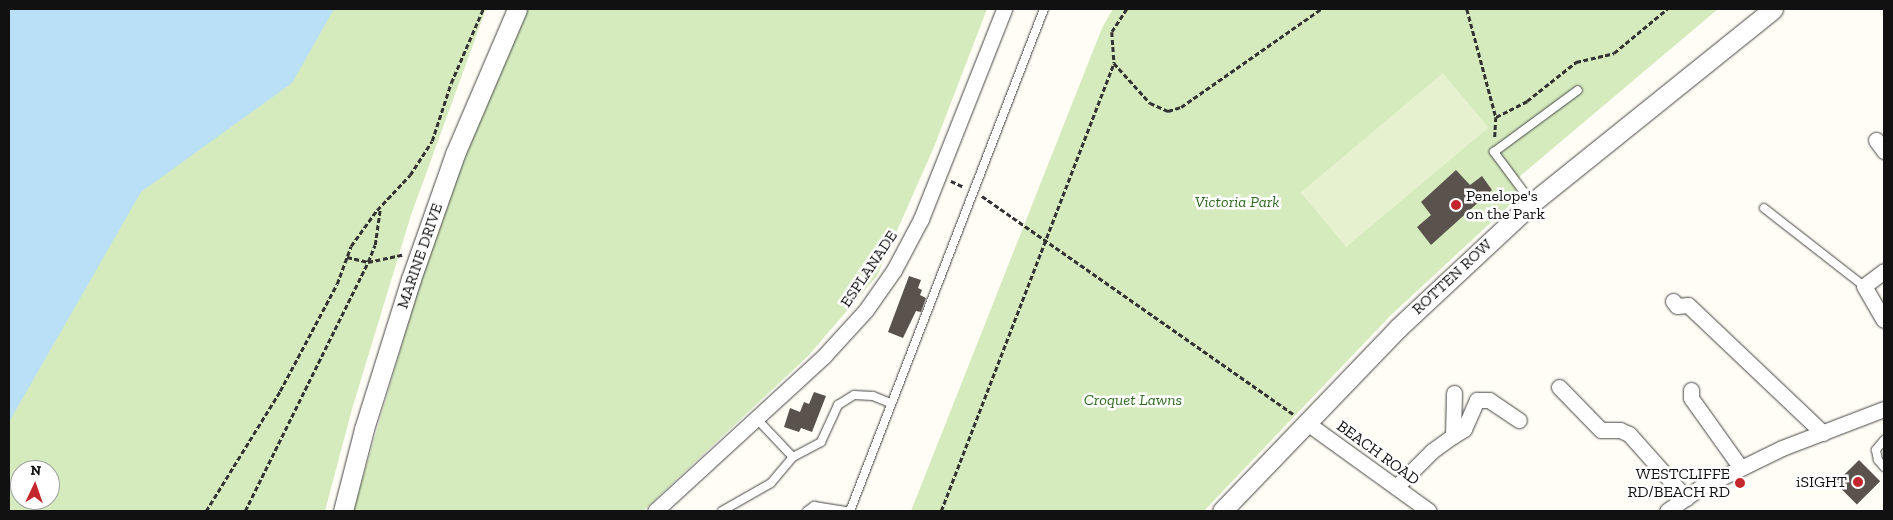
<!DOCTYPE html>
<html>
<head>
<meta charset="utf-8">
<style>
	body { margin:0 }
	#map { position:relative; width:1893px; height:520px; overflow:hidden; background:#fffdf5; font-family:"Zilla Slab",serif }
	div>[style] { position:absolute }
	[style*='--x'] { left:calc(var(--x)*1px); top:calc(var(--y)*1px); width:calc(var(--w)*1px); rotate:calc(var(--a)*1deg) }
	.green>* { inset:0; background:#d5ebbd }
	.pitch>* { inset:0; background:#e6f2cf; transform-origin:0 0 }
	.water>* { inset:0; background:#b9e0f7 }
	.building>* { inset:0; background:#5a524d; transform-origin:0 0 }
	.path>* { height:2.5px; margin-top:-1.25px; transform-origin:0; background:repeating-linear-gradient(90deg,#333 0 5px,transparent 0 7.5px) }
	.roads { filter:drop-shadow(0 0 1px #444) drop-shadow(0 0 1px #444) }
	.service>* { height:8px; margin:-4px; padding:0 4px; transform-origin:4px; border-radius:4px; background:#fff }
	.minor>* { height:15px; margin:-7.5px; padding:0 7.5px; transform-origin:7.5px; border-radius:7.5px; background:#fff }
	.tertiary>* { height:19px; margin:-9.5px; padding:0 9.5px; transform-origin:9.5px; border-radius:9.5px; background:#fff }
	.dots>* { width:14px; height:14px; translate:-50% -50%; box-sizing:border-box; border:2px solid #fff; border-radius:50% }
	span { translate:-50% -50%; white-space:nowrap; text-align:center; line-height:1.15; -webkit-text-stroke:5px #fff; paint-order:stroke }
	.poi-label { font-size:16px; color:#111 }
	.left { translate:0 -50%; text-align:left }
	.right { translate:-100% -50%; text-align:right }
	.park-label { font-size:16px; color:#2f6b1f; font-style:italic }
	.street-label { font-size:16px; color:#111 }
	.frame { position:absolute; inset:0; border:10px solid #111; pointer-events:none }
	.north { position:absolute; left:10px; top:460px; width:50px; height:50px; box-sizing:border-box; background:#fff; border:1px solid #a0a0a0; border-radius:50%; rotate:3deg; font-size:14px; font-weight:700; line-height:20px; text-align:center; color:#111 }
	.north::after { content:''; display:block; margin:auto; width:18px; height:22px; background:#c4262e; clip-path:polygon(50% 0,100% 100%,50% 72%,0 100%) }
</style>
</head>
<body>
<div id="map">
	<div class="green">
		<div style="clip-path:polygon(evenodd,9px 9px,486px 9px,411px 215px,352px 409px,325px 511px,9px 511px,9px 9px,20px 470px,50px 470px,50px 500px,20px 500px,20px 470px)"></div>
		<div style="clip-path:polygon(526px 9px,987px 9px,934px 147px,877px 276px,808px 356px,643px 511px,353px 511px,428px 256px,491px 88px)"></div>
		<div style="clip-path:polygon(1113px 9px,1718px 9px,1520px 176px,1513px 202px,1391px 315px,1204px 511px,911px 511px,1102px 28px)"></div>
	</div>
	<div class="pitch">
		<div style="left:1443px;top:73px;width:71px;height:186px;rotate:50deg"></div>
	</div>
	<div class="water">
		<div style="clip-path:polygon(9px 9px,334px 9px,292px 83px,141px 192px,9px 422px)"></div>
	</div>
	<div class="building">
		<div style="clip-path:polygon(1456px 170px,1470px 185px,1482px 176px,1492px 190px,1431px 245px,1417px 227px,1431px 215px,1421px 202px)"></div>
		<div style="clip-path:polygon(909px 276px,921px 280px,918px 288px,922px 290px,920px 295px,926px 298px,921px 312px,916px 311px,903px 338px,888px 332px)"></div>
		<div style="clip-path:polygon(814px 392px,826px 396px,812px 432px,801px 428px,799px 432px,784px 427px,790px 408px,800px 412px,804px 402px,809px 404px)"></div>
		<div style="left:1859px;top:460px;width:30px;height:33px;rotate:45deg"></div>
	</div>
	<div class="path">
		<div style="--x:1127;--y:9;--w:27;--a:123"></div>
		<div style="--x:1112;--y:32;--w:31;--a:86"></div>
		<div style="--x:1114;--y:63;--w:54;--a:48"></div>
		<div style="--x:1150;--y:103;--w:20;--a:24"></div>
		<div style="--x:1168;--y:111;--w:14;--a:-17"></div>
		<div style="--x:1181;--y:107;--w:171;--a:-35"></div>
		<div style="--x:1467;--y:9;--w:112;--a:75"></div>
		<div style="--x:1496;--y:117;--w:21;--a:93"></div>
		<div style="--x:1496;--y:117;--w:35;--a:-27"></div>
		<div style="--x:1527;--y:101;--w:63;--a:-38.5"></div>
		<div style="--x:1576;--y:62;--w:39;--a:-13"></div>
		<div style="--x:1614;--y:53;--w:69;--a:-39.7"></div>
		<div style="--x:951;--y:181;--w:14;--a:25"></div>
		<div style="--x:982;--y:196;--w:380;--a:35"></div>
		<div style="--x:347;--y:257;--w:22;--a:13"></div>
		<div style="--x:368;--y:262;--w:18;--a:-68"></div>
		<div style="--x:375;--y:245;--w:36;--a:-82"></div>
		<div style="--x:206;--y:511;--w:141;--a:-58.3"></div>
		<div style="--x:280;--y:391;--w:121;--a:-62"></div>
		<div style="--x:337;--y:284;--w:40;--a:-69.8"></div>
		<div style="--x:351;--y:246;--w:44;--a:-54.2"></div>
		<div style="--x:377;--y:210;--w:48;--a:-46.7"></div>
		<div style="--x:410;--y:175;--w:40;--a:-57.1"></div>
		<div style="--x:432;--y:141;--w:61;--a:-71.9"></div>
		<div style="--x:451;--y:83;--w:81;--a:-66.6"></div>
		<div style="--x:245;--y:511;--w:278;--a:-63.7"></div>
		<div style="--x:368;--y:262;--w:35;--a:-12"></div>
		<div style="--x:941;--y:511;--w:480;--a:-68.9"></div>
	</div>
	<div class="roads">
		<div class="service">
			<div style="--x:1532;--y:203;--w:64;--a:-126.7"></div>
			<div style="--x:1494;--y:152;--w:104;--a:-36.4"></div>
			<div style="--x:1764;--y:208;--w:127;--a:38"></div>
			<div style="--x:755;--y:417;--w:55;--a:46.5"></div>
			<div style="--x:1884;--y:440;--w:13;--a:129"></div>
			<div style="--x:1876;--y:450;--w:10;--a:79"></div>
			<div style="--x:1878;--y:460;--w:9;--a:49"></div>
			<div style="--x:722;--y:511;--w:56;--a:-29.7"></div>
			<div style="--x:771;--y:483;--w:34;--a:-50"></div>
			<div style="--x:793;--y:457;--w:32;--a:-28"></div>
			<div style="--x:821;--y:442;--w:41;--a:-65.3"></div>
			<div style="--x:838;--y:405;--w:19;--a:-32"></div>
			<div style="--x:854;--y:395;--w:19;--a:3"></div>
			<div style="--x:873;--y:396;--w:18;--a:22"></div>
			<div style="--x:807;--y:511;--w:9;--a:-36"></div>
			<div style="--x:814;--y:506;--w:32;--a:9"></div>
			<div style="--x:850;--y:511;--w:538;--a:-68.87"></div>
		</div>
		<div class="minor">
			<div style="--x:1876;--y:140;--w:14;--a:54"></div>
			<div style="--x:1884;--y:271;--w:25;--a:143"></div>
			<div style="--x:1864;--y:286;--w:39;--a:60"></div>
			<div style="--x:1673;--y:301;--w:6;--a:51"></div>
			<div style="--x:1677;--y:306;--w:11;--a:-5"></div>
			<div style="--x:1688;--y:305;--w:186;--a:43.5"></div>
			<div style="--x:1559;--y:387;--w:60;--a:45.7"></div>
			<div style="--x:1601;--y:430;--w:19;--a:0"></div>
			<div style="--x:1620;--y:430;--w:10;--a:24"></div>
			<div style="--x:1629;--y:434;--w:86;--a:48.3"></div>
			<div style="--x:1691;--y:390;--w:8;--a:90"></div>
			<div style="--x:1691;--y:398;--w:86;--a:54.5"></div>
			<div style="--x:1307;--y:423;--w:150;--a:35.8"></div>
			<div style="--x:1453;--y:436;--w:13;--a:-32"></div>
			<div style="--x:1464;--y:429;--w:32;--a:-66"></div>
			<div style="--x:1477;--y:400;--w:12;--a:0"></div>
			<div style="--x:1489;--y:400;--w:36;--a:34"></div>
			<div style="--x:1396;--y:487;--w:51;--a:-45"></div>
			<div style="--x:1432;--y:451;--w:26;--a:-36"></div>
			<div style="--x:1453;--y:436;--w:43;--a:-88.7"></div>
			<div style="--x:655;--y:511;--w:229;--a:-42.5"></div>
			<div style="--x:824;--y:356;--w:62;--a:-47.6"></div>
			<div style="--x:866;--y:310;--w:49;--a:-55"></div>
			<div style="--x:894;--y:270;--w:58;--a:-62.1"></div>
			<div style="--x:921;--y:219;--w:226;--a:-68.4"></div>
			<div style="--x:1667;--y:511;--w:38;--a:-35"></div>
			<div style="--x:1698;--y:489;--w:93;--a:-26"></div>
			<div style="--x:1782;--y:448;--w:109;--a:-20.9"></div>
		</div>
		<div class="tertiary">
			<div style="--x:343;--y:511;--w:85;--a:-75.6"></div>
			<div style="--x:364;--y:429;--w:157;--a:-72.6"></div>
			<div style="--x:411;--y:279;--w:133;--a:-70.6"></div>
			<div style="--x:455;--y:154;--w:158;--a:-66.8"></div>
			<div style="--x:1222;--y:511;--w:254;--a:-46.1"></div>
			<div style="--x:1398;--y:328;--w:183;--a:-43"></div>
			<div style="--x:1532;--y:203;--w:309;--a:-38.8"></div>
		</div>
	</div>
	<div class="dots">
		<div style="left:1456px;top:205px;background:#c4262e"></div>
		<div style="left:1858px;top:482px;background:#c4262e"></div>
		<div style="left:1740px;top:483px;background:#c4262e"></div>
	</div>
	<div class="poi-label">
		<span class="left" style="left:1466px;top:205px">Penelope's<br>on the Park</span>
		<span class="right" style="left:1730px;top:483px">WESTCLIFFE<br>RD/BEACH RD</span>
		<span class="right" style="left:1847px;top:482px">iSIGHT</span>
	</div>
	<div class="park-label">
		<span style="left:1237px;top:202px">Victoria Park</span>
		<span style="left:1133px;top:400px">Croquet Lawns</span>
	</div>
	<div class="street-label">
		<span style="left:420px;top:256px;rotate:-71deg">MARINE DRIVE</span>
		<span style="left:869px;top:269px;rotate:-56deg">ESPLANADE</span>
		<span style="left:1452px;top:277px;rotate:-43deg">ROTTEN ROW</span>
		<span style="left:1378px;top:453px;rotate:36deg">BEACH ROAD</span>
	</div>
	<div class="frame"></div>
	<div class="north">N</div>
</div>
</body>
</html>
